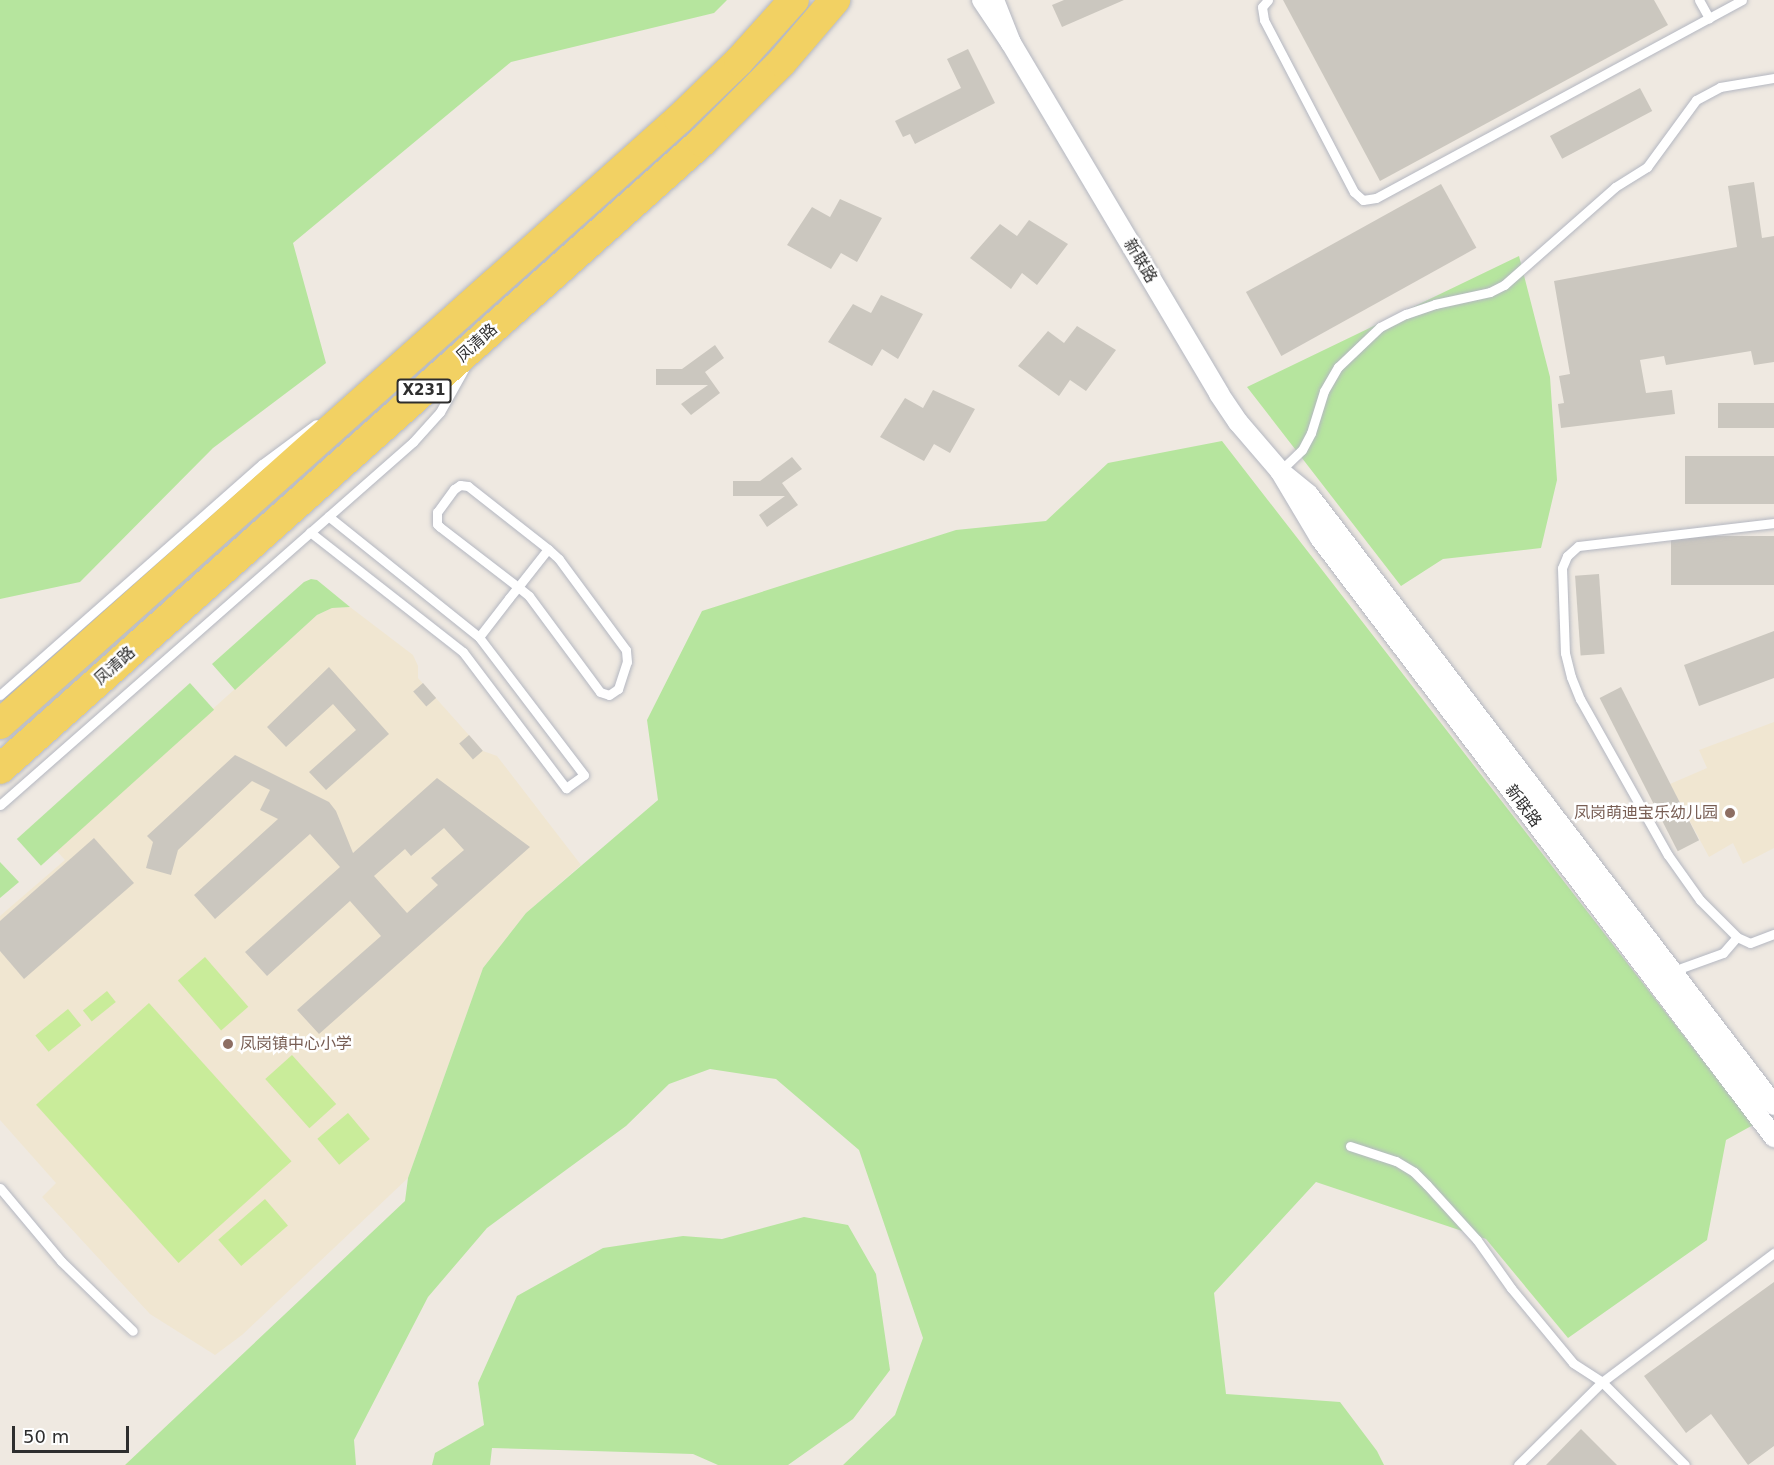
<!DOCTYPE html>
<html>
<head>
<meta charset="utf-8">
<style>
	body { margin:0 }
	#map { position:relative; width:1774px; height:1465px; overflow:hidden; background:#efe9e1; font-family:"DejaVu Sans","Noto Sans SC",sans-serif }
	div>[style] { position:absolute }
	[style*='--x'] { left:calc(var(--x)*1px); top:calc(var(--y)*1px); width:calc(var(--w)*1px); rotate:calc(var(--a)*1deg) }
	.education>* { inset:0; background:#f0e6d1 }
	.green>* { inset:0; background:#b6e59e; transform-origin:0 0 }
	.pitch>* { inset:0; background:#c9ec9a; transform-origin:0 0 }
	.building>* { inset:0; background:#cbc7bf; transform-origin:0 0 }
	.roads { filter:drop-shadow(0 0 2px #b4b7c1) drop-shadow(0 0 2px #b4b7c1) }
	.service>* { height:9px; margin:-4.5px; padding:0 4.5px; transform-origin:4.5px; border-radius:4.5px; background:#fff }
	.minor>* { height:20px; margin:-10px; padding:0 10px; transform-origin:10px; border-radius:10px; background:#fff }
	.primary>* { height:30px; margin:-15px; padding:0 15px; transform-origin:15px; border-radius:15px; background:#f2d163 }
	.dots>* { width:16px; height:16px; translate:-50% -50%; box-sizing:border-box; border:3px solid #fff; border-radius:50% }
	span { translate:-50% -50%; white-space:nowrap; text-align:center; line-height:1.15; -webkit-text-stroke:5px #fff; paint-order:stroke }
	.shield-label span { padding:2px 4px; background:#fff; border:2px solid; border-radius:4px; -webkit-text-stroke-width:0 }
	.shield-label { font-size:15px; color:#2e2e2e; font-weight:700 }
	.street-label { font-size:16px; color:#2e2e2e }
	.education-label { font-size:16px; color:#785e54 }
	.right { translate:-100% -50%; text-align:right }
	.left { translate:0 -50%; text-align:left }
	.scale { position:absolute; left:12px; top:1426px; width:117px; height:27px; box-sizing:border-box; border:3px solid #2e2e2e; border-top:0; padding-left:8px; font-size:18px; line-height:21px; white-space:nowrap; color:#2e2e2e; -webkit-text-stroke:4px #fff; paint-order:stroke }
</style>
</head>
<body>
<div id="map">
	<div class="education">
		<div style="clip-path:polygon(350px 607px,413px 655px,418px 666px,418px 678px,483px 751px,497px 756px,581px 865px,526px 913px,483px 968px,408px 1178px,242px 1335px,215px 1355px,150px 1314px,42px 1197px,56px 1183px,0 1120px,0 916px,65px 860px,56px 850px,317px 615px,332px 608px)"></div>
		<div style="clip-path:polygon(1774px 722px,1774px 848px,1743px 864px,1733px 843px,1709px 857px,1670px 784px,1707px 768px,1699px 750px)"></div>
	</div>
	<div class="green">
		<div style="clip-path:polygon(0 0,727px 0,714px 13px,511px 62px,293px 243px,326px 363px,213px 448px,80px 582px,0 599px)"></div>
		<div style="clip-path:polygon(1519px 256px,1550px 377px,1557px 480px,1541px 548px,1443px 559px,1401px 586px,1247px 387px)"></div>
		<div style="clip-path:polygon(1222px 441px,1753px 1125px,1726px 1140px,1707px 1240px,1568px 1338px,1486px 1239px,1316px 1182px,1214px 1293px,1226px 1394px,1340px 1402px,1377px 1451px,1384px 1465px,843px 1465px,895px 1415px,923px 1338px,859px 1150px,776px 1079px,710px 1069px,669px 1084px,626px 1126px,487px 1228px,428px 1297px,354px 1440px,356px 1465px,125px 1465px,405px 1201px,408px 1178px,483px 968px,526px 913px,658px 800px,647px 720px,702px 611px,956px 530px,1046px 521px,1108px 463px)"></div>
		<div style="clip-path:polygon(311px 579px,317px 580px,350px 607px,332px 608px,317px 615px,235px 690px,212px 664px,304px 582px)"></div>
		<div style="left:190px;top:683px;width:36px;height:233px;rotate:48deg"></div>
		<div style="clip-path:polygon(0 862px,19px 882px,0 898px)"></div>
		<div style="clip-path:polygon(804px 1217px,848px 1225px,876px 1274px,890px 1370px,853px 1419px,788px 1465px,718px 1465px,693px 1454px,492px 1448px,490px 1465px,432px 1465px,435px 1453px,484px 1425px,478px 1383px,517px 1296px,603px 1248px,683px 1236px,722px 1239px)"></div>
	</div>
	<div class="pitch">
		<div style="left:205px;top:957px;width:66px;height:36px;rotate:49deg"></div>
		<div style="left:107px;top:991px;width:14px;height:31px;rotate:51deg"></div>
		<div style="left:149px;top:1003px;width:213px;height:152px;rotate:48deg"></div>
		<div style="left:68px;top:1009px;width:21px;height:42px;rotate:51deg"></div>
		<div style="left:292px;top:1055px;width:66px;height:36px;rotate:48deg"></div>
		<div style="left:348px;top:1113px;width:34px;height:40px;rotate:50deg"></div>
		<div style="left:265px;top:1199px;width:35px;height:62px;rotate:49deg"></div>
	</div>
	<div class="building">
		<div style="clip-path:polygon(1064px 0,1124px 0,1062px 27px,1052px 5px)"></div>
		<div style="clip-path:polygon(1283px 0,1654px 0,1668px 25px,1380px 181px)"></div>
		<div style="clip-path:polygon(968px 49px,995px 103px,915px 144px,910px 134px,903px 137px,895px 121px,961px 88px,947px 59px)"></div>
		<div style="left:1640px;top:88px;width:26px;height:102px;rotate:62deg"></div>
		<div style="clip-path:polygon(1754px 182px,1762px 238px,1774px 236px,1774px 362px,1754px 365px,1751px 351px,1666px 365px,1664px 356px,1640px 360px,1646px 393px,1672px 390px,1675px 414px,1561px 428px,1558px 404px,1564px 403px,1559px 376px,1570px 374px,1554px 281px,1737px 247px,1728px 186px)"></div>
		<div style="left:1441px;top:184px;width:73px;height:223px;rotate:61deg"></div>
		<div style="clip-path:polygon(840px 199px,882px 218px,857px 262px,841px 253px,831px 269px,787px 245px,812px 207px,830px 217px)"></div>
		<div style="clip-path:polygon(1029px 220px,1068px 244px,1037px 285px,1022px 273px,1011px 289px,970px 258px,1000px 224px,1017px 236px)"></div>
		<div style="clip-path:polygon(881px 295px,923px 314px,898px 359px,882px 349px,872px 366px,828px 342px,853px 304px,871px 313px)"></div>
		<div style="clip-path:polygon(1077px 326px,1116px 350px,1086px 391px,1070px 380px,1059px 396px,1018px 366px,1048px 331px,1064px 343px)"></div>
		<div style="clip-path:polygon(715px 345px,724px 358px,705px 372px,720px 393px,691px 415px,681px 404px,708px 385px,656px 385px,656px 369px,682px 369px)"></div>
		<div style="clip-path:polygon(933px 390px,975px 409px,950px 453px,934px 444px,924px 461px,880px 437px,905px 398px,923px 408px)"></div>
		<div style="left:1774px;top:403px;width:25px;height:56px;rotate:90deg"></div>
		<div style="left:1774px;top:456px;width:48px;height:89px;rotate:90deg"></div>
		<div style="clip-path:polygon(792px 457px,802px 469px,782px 483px,798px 505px,767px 527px,759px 515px,785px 496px,733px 496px,733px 481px,760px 481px)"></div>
		<div style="left:1774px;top:536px;width:49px;height:103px;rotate:90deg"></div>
		<div style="left:1599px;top:574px;width:80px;height:24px;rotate:86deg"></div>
		<div style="clip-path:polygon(1774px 631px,1774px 678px,1699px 706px,1684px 665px)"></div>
		<div style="clip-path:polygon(329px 667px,389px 734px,326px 790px,309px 772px,356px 730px,333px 704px,286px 747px,267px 727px)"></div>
		<div style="left:423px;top:683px;width:20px;height:13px;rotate:49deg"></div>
		<div style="left:1621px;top:687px;width:172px;height:24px;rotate:63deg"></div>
		<div style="left:469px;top:735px;width:21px;height:13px;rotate:49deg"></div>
		<div style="clip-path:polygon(evenodd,235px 755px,329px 802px,336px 811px,353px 853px,437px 778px,530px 847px,319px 1034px,297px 1010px,381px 936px,350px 901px,267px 976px,245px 952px,340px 867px,310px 834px,215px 919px,194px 895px,278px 819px,260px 810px,270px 790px,252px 781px,178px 850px,171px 875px,146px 868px,153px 842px,147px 836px,235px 755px,444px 828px,464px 850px,431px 878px,438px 885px,407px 913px,374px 876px,405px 849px,411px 856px,444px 828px)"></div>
		<div style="clip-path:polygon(94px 838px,134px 883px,24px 979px,0 951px,0 921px)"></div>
		<div style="clip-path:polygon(1774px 1282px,1774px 1446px,1748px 1465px,1711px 1414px,1686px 1433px,1644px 1376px)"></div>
		<div style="clip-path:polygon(1581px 1429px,1617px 1465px,1546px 1465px)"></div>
	</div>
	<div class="roads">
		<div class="service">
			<div style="--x:1268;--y:0;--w:9;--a:131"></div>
			<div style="--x:1262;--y:7;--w:13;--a:81"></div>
			<div style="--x:1264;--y:20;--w:194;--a:62.4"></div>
			<div style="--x:1354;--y:192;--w:12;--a:42"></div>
			<div style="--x:1363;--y:200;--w:13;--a:-9"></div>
			<div style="--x:1376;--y:198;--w:416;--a:-28.4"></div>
			<div style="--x:1699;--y:0;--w:21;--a:61"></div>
			<div style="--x:1280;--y:471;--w:30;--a:-44"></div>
			<div style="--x:1302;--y:450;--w:19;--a:-62"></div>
			<div style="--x:1311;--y:433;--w:44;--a:-72.8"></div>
			<div style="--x:1324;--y:391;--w:28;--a:-60"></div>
			<div style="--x:1338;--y:367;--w:58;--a:-43.6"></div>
			<div style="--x:1380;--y:327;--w:29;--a:-27"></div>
			<div style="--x:1406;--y:314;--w:31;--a:-19"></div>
			<div style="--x:1435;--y:304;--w:56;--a:-12.3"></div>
			<div style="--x:1490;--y:292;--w:16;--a:-27"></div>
			<div style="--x:1504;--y:285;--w:148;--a:-41.4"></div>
			<div style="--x:1615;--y:187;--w:38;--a:-32"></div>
			<div style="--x:1647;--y:167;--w:83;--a:-53.8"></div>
			<div style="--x:1696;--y:100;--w:27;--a:-28"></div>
			<div style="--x:1720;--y:87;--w:55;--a:-9.5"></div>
			<div style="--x:1774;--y:523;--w:197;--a:173.3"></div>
			<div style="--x:1578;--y:546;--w:15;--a:138"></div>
			<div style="--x:1567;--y:556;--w:13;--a:113"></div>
			<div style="--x:1562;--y:568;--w:85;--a:88"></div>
			<div style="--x:1565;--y:653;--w:25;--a:76"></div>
			<div style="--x:1571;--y:677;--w:24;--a:68"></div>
			<div style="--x:1580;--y:699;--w:179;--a:60.6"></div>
			<div style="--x:1668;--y:855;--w:55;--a:54.6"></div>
			<div style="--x:1700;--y:900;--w:52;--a:45"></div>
			<div style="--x:1737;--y:937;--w:14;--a:25"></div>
			<div style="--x:1750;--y:943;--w:26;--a:-21"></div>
			<div style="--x:310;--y:532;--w:194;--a:38.1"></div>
			<div style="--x:463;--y:652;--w:171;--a:52.9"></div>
			<div style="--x:566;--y:788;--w:22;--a:-36"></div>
			<div style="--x:584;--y:775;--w:173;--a:-127.3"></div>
			<div style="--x:479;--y:637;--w:193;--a:-141.3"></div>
			<div style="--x:479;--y:637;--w:49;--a:-52.4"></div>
			<div style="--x:509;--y:598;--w:14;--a:-51"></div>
			<div style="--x:518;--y:587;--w:48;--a:-51.7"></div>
			<div style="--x:548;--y:549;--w:102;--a:-141.8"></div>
			<div style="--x:468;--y:486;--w:8;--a:-173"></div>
			<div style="--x:460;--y:485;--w:7;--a:146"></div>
			<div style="--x:454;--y:489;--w:29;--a:126"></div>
			<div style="--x:437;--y:512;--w:12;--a:90"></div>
			<div style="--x:437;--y:524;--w:4;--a:45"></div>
			<div style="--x:440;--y:527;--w:98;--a:37.6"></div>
			<div style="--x:518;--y:587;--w:14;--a:39"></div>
			<div style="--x:529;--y:596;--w:119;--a:53.5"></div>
			<div style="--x:600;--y:692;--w:9;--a:18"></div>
			<div style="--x:609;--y:695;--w:11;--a:-34"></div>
			<div style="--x:618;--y:689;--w:28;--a:-72"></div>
			<div style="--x:627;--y:662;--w:12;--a:-95"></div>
			<div style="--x:626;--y:650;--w:113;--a:-126.4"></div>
			<div style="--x:559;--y:559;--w:15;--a:-138"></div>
			<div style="--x:0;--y:695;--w:349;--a:-41.4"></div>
			<div style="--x:262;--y:464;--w:67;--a:-36.5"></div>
			<div style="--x:0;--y:805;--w:550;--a:-41.31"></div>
			<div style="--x:413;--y:442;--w:40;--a:-48"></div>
			<div style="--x:440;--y:412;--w:49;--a:-60.8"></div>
			<div style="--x:1673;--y:971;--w:53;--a:-19.8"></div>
			<div style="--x:1723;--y:953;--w:21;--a:-49"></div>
			<div style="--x:1350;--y:1146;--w:48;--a:18.1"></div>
			<div style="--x:1396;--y:1161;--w:21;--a:31"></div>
			<div style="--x:1414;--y:1172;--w:18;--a:45"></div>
			<div style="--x:1427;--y:1185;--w:74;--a:47.7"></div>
			<div style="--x:1477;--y:1240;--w:59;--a:54.7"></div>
			<div style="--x:1511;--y:1288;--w:97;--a:50.4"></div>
			<div style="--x:1573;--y:1363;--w:35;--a:33"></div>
			<div style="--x:1602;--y:1382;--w:117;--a:45"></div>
			<div style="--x:0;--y:1188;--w:95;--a:50.1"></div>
			<div style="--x:61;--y:1261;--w:100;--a:44.2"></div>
			<div style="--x:1518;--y:1465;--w:118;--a:-44.7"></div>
			<div style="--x:1602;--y:1382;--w:215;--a:-36.9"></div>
		</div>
		<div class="minor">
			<div style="--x:982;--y:0;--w:52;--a:56"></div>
			<div style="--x:1011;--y:43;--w:46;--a:-111.6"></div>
			<div style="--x:1011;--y:43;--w:408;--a:59.3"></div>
			<div style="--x:1219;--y:394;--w:34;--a:56"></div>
			<div style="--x:1238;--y:422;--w:65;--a:49.4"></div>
			<div style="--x:1774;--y:1105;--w:768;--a:-127.33"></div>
			<div style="--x:1308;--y:494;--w:36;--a:-141"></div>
			<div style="--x:1280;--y:471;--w:78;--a:59.2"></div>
			<div style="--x:1320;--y:538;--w:752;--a:52.84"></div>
		</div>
		<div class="primary">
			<div style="--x:0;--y:724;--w:909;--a:-41.7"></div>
			<div style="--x:679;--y:119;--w:83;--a:-44"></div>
			<div style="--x:739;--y:61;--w:82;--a:-48"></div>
			<div style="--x:0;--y:769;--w:941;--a:-41.77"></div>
			<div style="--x:702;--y:142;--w:113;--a:-45"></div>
			<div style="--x:782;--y:62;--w:82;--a:-49.5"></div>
		</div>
	</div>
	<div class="dots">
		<div style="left:1730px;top:813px;background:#8d6e63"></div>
		<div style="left:228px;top:1044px;background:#8d6e63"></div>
	</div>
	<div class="shield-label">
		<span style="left:424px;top:391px">X231</span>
	</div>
	<div class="street-label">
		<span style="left:1140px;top:261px;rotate:59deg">新联路</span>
		<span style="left:477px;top:343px;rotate:-42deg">凤清路</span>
		<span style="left:115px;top:666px;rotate:-42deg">凤清路</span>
		<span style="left:1523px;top:806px;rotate:53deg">新联路</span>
	</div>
	<div class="education-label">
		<span class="right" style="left:1718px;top:813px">凤岗萌迪宝乐幼儿园</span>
		<span class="left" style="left:240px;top:1044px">凤岗镇中心小学</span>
	</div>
	<div class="scale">50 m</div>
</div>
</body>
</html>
